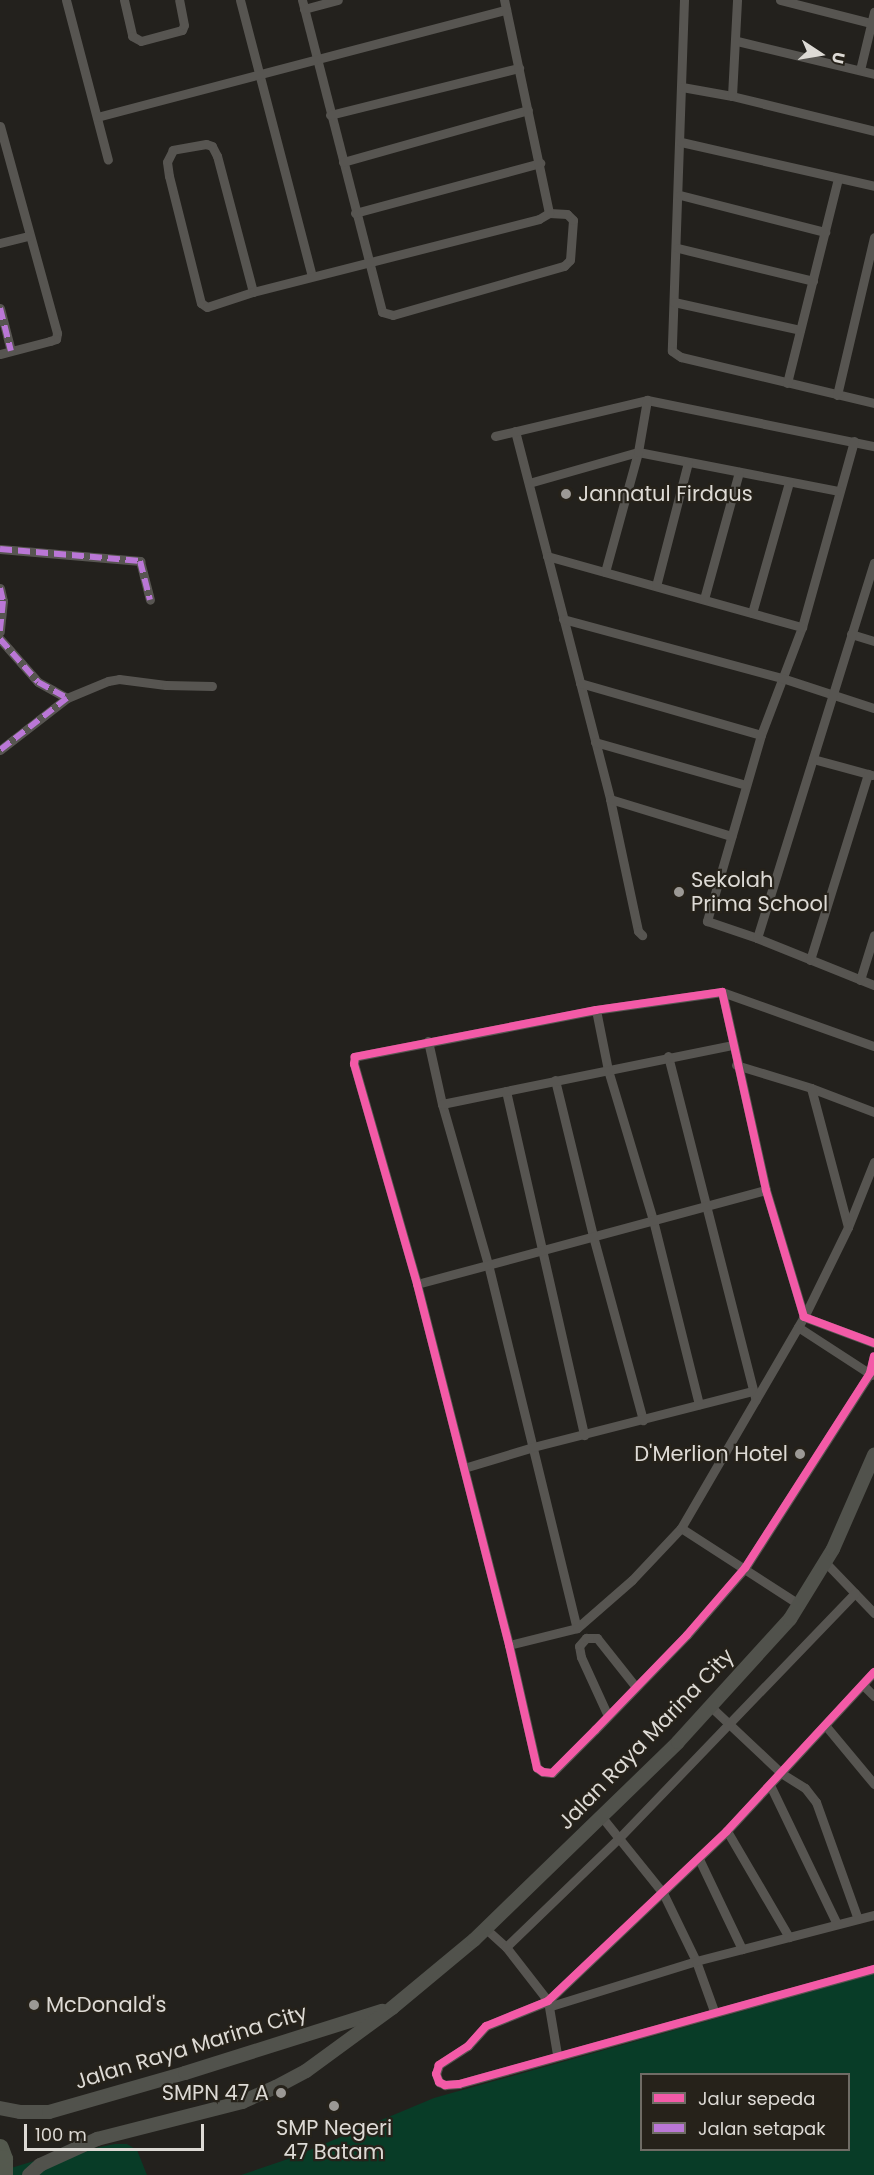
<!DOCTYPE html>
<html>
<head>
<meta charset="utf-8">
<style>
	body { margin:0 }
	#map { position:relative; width:874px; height:2175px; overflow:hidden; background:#23211d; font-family:Poppins,sans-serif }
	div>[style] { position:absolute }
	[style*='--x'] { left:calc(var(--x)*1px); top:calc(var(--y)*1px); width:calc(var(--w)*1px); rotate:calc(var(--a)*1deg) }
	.green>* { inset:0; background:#083c27 }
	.street>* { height:9px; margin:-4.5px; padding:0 4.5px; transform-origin:4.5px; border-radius:4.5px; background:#575551 }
	.secondary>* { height:14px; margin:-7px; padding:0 7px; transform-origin:7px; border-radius:7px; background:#51524c }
	.highway>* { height:18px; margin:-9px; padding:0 9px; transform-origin:9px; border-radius:9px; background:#54594e }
	.quiet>* { height:6px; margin-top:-3px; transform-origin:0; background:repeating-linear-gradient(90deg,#ba77d6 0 12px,transparent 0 18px) }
	.cycleway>* { height:8px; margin:-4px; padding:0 4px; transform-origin:4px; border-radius:4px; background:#f35aa7 }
	.dots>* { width:16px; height:16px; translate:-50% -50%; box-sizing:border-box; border:3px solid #26221a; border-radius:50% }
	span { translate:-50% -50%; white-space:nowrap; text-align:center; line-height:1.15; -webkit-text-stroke:4.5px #26221a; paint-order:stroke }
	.poi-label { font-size:21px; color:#dddad5 }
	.left { translate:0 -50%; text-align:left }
	.right { translate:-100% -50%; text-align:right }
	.street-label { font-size:21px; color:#dddad5 }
	.legend { position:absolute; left:640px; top:2073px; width:210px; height:78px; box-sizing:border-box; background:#26221a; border:2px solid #6f6c65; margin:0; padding:8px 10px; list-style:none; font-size:18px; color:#dddad5 }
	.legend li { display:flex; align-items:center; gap:12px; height:30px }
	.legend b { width:30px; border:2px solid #6f6c65 }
	.north { position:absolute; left:790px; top:24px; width:60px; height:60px; -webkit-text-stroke:4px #26221a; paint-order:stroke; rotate:102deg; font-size:16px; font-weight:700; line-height:24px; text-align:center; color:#dddad5 }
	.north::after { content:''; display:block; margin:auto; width:21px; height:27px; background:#dddad5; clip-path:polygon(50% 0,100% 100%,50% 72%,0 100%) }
	.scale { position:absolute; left:24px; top:2124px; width:180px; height:27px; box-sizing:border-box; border:3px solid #dddad5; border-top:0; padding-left:8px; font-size:18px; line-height:21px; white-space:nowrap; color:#dddad5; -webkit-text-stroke:4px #26221a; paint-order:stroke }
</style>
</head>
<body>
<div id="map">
	<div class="green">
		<div style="clip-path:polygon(evenodd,874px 1974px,874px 2175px,241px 2175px,288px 2159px,434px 2098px,874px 1974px,642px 2074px,848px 2074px,848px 2150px,642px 2150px,642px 2074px)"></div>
		<div style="clip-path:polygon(115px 2144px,127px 2144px,137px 2150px,147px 2175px,0 2175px,1px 2171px,44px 2158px)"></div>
	</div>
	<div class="street">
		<div style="--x:66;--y:0;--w:165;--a:75.3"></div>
		<div style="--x:124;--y:0;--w:37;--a:77"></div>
		<div style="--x:132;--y:36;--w:10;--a:29"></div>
		<div style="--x:141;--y:41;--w:42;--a:-15"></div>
		<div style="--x:182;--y:30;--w:5;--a:-68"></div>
		<div style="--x:184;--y:25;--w:25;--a:-101"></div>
		<div style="--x:240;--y:0;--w:285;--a:75.4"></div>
		<div style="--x:302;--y:0;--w:322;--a:75.6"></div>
		<div style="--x:382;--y:312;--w:11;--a:15"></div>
		<div style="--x:393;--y:315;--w:178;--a:-16"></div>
		<div style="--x:564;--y:266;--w:8;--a:-45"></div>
		<div style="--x:570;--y:260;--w:40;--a:-85.7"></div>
		<div style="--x:573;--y:220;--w:8;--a:-135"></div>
		<div style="--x:567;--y:214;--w:18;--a:-177"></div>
		<div style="--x:684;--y:0;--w:351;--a:92"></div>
		<div style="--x:672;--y:351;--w:11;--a:34"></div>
		<div style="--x:681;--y:357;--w:198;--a:13.4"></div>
		<div style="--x:780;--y:0;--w:94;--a:14.2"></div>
		<div style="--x:304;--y:9;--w:35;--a:-15"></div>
		<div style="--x:737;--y:41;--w:141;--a:13.5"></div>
		<div style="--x:860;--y:70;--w:60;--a:-76.4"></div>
		<div style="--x:682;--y:87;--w:51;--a:10.2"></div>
		<div style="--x:732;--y:96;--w:146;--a:13.8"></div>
		<div style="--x:732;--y:96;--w:96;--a:-87"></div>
		<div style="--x:330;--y:115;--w:195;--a:-14"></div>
		<div style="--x:97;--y:117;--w:423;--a:-14.7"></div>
		<div style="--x:0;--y:126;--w:215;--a:74.6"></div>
		<div style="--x:57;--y:333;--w:6;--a:99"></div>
		<div style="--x:56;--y:339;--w:6;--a:162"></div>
		<div style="--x:50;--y:341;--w:52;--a:165.4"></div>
		<div style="--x:681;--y:142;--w:198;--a:12.8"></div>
		<div style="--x:343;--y:162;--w:192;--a:-15.7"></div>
		<div style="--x:680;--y:195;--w:150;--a:14.3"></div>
		<div style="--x:355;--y:213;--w:192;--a:-15.1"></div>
		<div style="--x:0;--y:243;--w:30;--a:-14"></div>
		<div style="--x:678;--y:248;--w:139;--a:13.7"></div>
		<div style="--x:253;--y:292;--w:141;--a:-104.8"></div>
		<div style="--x:217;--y:156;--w:11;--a:-117"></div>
		<div style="--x:212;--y:146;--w:6;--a:-162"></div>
		<div style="--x:206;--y:144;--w:34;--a:170"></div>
		<div style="--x:173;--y:150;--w:13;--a:117"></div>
		<div style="--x:167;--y:162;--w:14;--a:82"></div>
		<div style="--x:169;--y:176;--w:131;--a:75.9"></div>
		<div style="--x:201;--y:303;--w:7;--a:34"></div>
		<div style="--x:207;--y:307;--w:48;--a:-18.1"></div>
		<div style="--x:253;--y:292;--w:295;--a:-14.3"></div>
		<div style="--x:539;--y:219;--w:12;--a:-31"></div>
		<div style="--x:549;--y:213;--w:218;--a:-101.9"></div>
		<div style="--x:674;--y:302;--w:129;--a:12.5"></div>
		<div style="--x:0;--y:308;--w:44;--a:75.7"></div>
		<div style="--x:787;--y:383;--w:211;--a:-76"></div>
		<div style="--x:837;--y:395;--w:162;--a:-76.8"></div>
		<div style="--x:515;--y:431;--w:380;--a:75.5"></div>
		<div style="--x:610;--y:799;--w:135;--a:78"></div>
		<div style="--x:638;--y:931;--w:6;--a:45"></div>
		<div style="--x:495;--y:436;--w:156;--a:-13.3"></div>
		<div style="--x:647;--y:400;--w:232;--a:11.5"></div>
		<div style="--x:854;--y:441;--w:193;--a:105.6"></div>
		<div style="--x:802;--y:627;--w:116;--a:110.8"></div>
		<div style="--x:761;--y:735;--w:194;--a:106.2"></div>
		<div style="--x:707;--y:921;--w:53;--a:18.8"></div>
		<div style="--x:757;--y:938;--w:126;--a:21.9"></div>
		<div style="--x:529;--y:483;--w:113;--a:-15.9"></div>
		<div style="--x:638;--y:452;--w:205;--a:11"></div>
		<div style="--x:0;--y:549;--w:141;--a:4.9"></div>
		<div style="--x:140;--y:561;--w:40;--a:75.6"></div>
		<div style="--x:547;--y:556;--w:265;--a:15.6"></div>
		<div style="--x:605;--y:572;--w:124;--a:-74.6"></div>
		<div style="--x:638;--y:452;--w:53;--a:-80.2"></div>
		<div style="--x:656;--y:586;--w:128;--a:-75.5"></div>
		<div style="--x:0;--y:588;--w:13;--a:77"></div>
		<div style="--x:3;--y:601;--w:31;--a:96"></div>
		<div style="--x:704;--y:599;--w:132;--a:-74.6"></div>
		<div style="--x:752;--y:613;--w:136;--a:-74.2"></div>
		<div style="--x:563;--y:619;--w:227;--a:15.1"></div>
		<div style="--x:782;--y:678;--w:97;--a:18.1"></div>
		<div style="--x:851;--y:634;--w:24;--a:17"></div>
		<div style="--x:0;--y:639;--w:57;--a:48.5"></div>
		<div style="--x:38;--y:682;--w:33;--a:29"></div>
		<div style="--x:580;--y:683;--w:188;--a:16"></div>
		<div style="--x:595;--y:742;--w:157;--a:15.9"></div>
		<div style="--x:0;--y:750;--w:85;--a:-37.8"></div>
		<div style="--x:67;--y:698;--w:44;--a:-22.5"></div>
		<div style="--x:108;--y:681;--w:11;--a:-10"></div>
		<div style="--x:119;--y:679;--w:47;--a:7.3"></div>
		<div style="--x:166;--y:685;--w:46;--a:1.2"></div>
		<div style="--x:813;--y:759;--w:61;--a:15.2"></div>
		<div style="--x:610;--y:799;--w:127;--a:17"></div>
		<div style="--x:757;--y:938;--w:393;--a:-72.7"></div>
		<div style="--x:810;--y:960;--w:195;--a:-72.7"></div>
		<div style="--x:860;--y:980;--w:47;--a:-72.7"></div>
		<div style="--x:722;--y:992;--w:161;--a:19.6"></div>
		<div style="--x:596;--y:1010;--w:61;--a:78.7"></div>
		<div style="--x:608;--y:1070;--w:157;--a:73.3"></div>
		<div style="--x:653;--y:1220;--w:190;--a:76"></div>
		<div style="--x:428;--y:1041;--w:65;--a:77.5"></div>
		<div style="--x:442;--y:1104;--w:166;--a:74"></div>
		<div style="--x:488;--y:1264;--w:375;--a:76.3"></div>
		<div style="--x:668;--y:1056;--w:355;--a:75.7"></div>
		<div style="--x:736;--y:1065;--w:78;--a:17"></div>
		<div style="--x:811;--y:1088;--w:67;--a:20.9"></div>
		<div style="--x:555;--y:1080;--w:161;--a:76.3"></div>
		<div style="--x:593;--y:1236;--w:191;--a:74.8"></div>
		<div style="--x:811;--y:1088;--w:144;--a:75.1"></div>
		<div style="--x:506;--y:1091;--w:353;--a:77.2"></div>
		<div style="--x:442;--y:1104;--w:297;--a:-11.5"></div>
		<div style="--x:417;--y:1284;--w:361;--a:-15.1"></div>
		<div style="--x:798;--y:1327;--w:88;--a:33"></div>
		<div style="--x:874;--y:1343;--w:75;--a:-159.6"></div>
		<div style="--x:804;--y:1317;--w:133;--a:-106.7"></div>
		<div style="--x:766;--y:1190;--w:203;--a:-102.5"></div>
		<div style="--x:722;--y:992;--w:127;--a:171.9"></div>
		<div style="--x:596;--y:1010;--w:246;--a:169"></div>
		<div style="--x:355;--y:1057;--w:7;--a:98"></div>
		<div style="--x:354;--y:1064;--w:229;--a:74"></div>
		<div style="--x:417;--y:1284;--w:373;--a:75.7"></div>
		<div style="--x:509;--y:1645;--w:126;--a:77.2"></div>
		<div style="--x:537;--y:1768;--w:7;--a:34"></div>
		<div style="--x:543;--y:1772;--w:9;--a:6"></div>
		<div style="--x:552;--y:1773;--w:61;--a:-45"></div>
		<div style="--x:595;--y:1730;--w:132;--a:-45.9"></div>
		<div style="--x:687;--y:1635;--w:89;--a:-49.1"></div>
		<div style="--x:745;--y:1568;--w:232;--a:-57.3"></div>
		<div style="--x:870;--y:1373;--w:17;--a:-77"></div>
		<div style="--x:464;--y:1468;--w:72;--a:-16.9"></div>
		<div style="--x:533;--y:1447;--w:226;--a:-14.3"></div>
		<div style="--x:681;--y:1528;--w:142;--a:32.9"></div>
		<div style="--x:825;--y:1562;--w:71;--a:46.1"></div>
		<div style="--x:509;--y:1645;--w:70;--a:-14"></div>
		<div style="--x:577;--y:1628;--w:73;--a:-41.1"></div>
		<div style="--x:632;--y:1580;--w:71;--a:-46.7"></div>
		<div style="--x:681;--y:1528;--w:244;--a:-59.8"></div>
		<div style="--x:804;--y:1317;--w:100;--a:-63.9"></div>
		<div style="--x:848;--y:1227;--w:70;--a:-68.2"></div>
		<div style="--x:874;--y:1672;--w:217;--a:132.8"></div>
		<div style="--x:727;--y:1831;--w:247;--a:136.5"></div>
		<div style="--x:548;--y:2001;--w:67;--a:158"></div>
		<div style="--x:486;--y:2026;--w:27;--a:132"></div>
		<div style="--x:468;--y:2046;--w:35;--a:147"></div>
		<div style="--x:439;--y:2065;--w:9;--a:108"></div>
		<div style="--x:436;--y:2074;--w:9;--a:69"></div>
		<div style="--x:439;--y:2082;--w:7;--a:27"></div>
		<div style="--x:445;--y:2085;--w:14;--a:-4"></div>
		<div style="--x:459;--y:2084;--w:431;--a:-15.5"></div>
		<div style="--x:863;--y:1685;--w:16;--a:45"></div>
		<div style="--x:710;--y:1706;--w:98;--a:43.3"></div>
		<div style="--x:781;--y:1773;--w:28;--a:32"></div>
		<div style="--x:805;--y:1788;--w:18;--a:52"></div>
		<div style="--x:816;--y:1802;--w:124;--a:70.3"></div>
		<div style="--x:608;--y:1716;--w:65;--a:-114.6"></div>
		<div style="--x:581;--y:1657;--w:11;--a:-100"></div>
		<div style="--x:579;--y:1646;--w:11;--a:-49"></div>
		<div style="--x:586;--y:1638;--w:11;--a:0"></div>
		<div style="--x:597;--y:1638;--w:61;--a:51.6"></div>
		<div style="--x:825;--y:1725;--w:77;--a:50.3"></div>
		<div style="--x:770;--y:1785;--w:154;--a:64.3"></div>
		<div style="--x:601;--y:1816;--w:99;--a:51.2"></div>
		<div style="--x:663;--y:1893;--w:76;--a:64.1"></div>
		<div style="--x:696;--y:1961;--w:53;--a:70.2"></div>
		<div style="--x:727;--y:1831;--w:123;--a:59.7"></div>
		<div style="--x:699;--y:1859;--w:100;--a:64.5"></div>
		<div style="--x:486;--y:1929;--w:27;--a:42"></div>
		<div style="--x:506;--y:1947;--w:68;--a:52.1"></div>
		<div style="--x:548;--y:2001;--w:54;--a:80.4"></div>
		<div style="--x:506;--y:1947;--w:157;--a:-44"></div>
		<div style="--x:619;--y:1838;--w:340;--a:-46.1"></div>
		<div style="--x:551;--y:2006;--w:152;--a:-17.2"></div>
		<div style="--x:696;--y:1961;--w:184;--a:-14.5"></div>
	</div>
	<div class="secondary">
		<div style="--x:0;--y:2108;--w:20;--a:11"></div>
		<div style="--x:20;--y:2112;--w:29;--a:0"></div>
		<div style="--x:49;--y:2112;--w:141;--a:-16"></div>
		<div style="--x:185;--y:2073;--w:207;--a:-17.5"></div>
		<div style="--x:29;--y:2175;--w:15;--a:-42"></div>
		<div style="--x:40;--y:2165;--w:63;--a:-24.5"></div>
		<div style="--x:97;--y:2139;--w:150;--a:-14.3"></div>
		<div style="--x:242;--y:2102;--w:37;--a:-24"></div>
		<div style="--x:276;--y:2087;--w:34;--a:-28"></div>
		<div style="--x:306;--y:2071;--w:107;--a:-36.2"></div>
		<div style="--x:392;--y:2008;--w:107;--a:-39.7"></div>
		<div style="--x:474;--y:1940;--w:284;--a:-44.1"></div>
		<div style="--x:678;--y:1742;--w:166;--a:-47.7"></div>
		<div style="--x:790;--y:1619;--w:82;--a:-58.4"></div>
		<div style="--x:833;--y:1549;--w:103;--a:-66.4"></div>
	</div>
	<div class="highway">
		<div style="--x:0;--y:2148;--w:12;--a:70"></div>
		<div style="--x:4;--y:2159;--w:16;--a:90"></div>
	</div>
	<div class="quiet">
		<div style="--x:0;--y:308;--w:44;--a:75.7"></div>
		<div style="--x:0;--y:549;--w:141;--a:4.9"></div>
		<div style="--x:140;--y:561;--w:40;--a:75.6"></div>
		<div style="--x:0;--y:588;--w:13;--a:77"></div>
		<div style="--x:3;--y:601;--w:31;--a:96"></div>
		<div style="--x:0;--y:639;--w:57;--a:48.5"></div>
		<div style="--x:38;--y:682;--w:33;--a:29"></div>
		<div style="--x:67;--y:698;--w:85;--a:142.2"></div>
	</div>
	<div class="cycleway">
		<div style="--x:874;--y:1343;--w:75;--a:-159.6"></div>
		<div style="--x:804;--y:1317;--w:133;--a:-106.7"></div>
		<div style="--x:766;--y:1190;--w:203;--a:-102.5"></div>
		<div style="--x:722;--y:992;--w:127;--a:171.9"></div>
		<div style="--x:596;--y:1010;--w:246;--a:169"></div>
		<div style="--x:355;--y:1057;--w:7;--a:98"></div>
		<div style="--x:354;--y:1064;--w:229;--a:74"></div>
		<div style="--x:417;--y:1284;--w:373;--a:75.7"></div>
		<div style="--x:509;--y:1645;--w:126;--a:77.2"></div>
		<div style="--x:537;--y:1768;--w:7;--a:34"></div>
		<div style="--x:543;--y:1772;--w:9;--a:6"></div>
		<div style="--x:552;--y:1773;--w:61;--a:-45"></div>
		<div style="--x:595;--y:1730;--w:132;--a:-45.9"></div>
		<div style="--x:687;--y:1635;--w:89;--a:-49.1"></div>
		<div style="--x:745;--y:1568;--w:232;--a:-57.3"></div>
		<div style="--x:870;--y:1373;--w:17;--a:-77"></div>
		<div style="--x:874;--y:1672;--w:217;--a:132.8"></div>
		<div style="--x:727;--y:1831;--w:247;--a:136.5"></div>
		<div style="--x:548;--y:2001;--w:67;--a:158"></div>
		<div style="--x:486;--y:2026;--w:27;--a:132"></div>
		<div style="--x:468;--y:2046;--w:35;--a:147"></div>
		<div style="--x:439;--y:2065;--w:9;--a:108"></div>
		<div style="--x:436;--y:2074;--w:9;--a:69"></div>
		<div style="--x:439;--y:2082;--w:7;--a:27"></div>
		<div style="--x:445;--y:2085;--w:14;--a:-4"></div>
		<div style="--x:459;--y:2084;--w:431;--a:-15.5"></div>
	</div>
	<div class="dots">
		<div style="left:566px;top:494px;background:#9c9995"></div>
		<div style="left:679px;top:892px;background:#9c9995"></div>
		<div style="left:800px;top:1454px;background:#9c9995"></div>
		<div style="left:34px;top:2005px;background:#9c9995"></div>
		<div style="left:281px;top:2093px;background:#9c9995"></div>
		<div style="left:334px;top:2106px;background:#9c9995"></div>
	</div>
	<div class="poi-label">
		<span class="left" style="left:578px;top:494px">Jannatul Firdaus</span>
		<span class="left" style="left:691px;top:892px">Sekolah<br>Prima School</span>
		<span class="right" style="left:788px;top:1454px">D'Merlion Hotel</span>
		<span class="left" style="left:46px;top:2005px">McDonald's</span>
		<span class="right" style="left:269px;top:2093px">SMPN 47 A</span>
		<span style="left:334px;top:2140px">SMP Negeri<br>47 Batam</span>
	</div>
	<div class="street-label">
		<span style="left:646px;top:1739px;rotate:-46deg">Jalan Raya Marina City</span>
		<span style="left:191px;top:2047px;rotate:-17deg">Jalan Raya Marina City</span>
	</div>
	<ul class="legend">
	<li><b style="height:8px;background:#f35aa7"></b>Jalur sepeda</li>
	<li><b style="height:8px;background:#ba77d6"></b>Jalan setapak</li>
	</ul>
	<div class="north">U</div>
	<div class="scale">100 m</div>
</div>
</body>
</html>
